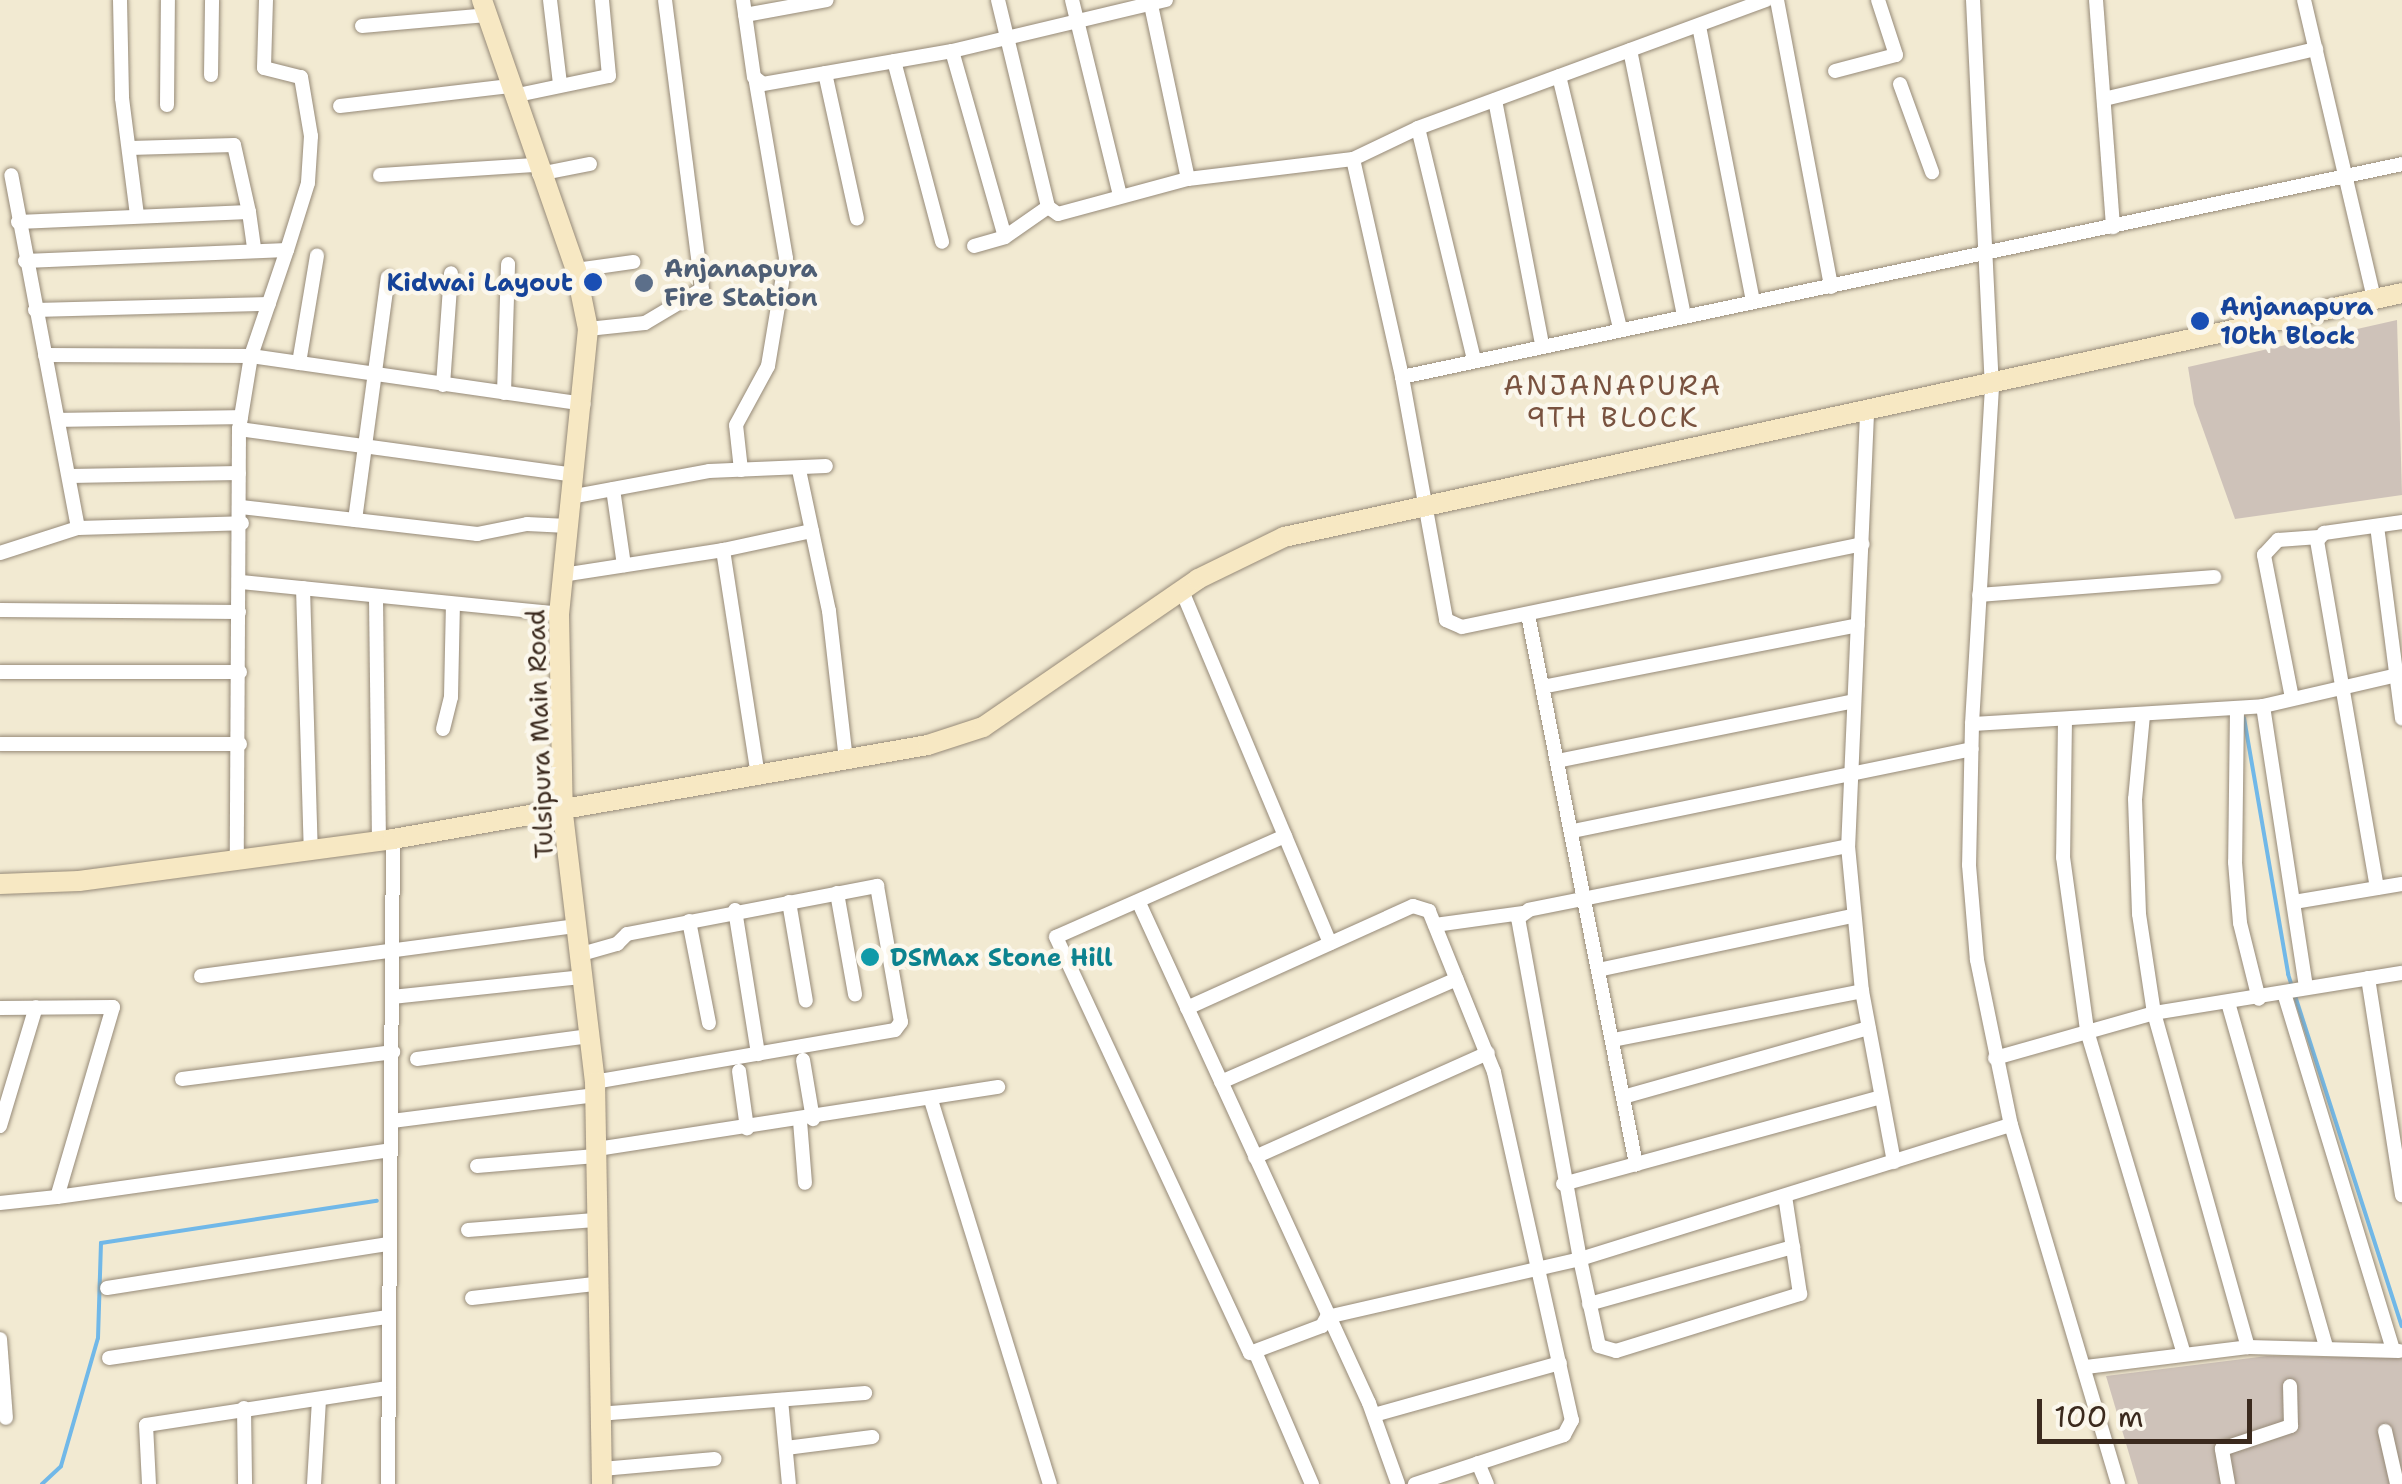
<!DOCTYPE html>
<html>
<head>
<meta charset="utf-8">
<style>
	body { margin:0 }
	#map { position:relative; width:2402px; height:1484px; overflow:hidden; background:#f2ead2; font-family:"Shantell Sans",sans-serif }
	div>[style] { position:absolute }
	[style*='--x'] { left:calc(var(--x)*1px); top:calc(var(--y)*1px); width:calc(var(--w)*1px); rotate:calc(var(--a)*1deg) }
	.industrial>* { inset:0; background:#cec2b9 }
	.stream>* { height:4px; margin:-2px; padding:0 2px; transform-origin:2px; border-radius:2px; background:#71b8e8 }
	.roads { filter:drop-shadow(0 0 2px #968a78) drop-shadow(0 0 2px #968a78) }
	.street>* { height:14px; margin:-7px; padding:0 7px; transform-origin:7px; border-radius:7px; background:#fff }
	.secondary>* { height:20px; margin:-10px; padding:0 10px; transform-origin:10px; border-radius:10px; background:#f7e8c3 }
	.dots>* { width:28px; height:28px; translate:-50% -50%; box-sizing:border-box; border:5px solid #fbf7ec; border-radius:50% }
	span { translate:-50% -50%; white-space:nowrap; text-align:center; line-height:1.15; -webkit-text-stroke:9px #fbf7ec; paint-order:stroke }
	.service-label { font-size:25px; color:#4e5e75; font-weight:700 }
	.left { translate:0 -50%; text-align:left }
	.transit-label { font-size:25px; color:#164399; font-weight:700 }
	.right { translate:-100% -50%; text-align:right }
	.street-label { font-size:25px; color:#3b2a1e }
	.culture-label { font-size:25px; color:#0d838f; font-weight:700 }
	.neighbourhood-label { font-size:28px; color:#79523f; letter-spacing:2.5px }
	.scale { position:absolute; left:2037px; top:1399px; width:215px; height:45px; box-sizing:border-box; border:5px solid #3b2a1e; border-top:0; padding-left:12px; font-size:30px; line-height:35px; white-space:nowrap; color:#3b2a1e; -webkit-text-stroke:8px #fbf7ec; paint-order:stroke }
</style>
</head>
<body>
<div id="map">
	<div class="industrial">
		<div style="clip-path:polygon(2397px 320px,2402px 495px,2235px 519px,2194px 404px,2188px 367px)"></div>
		<div style="clip-path:polygon(2267px 1356px,2402px 1358px,2402px 1484px,2138px 1484px,2106px 1376px)"></div>
	</div>
	<div class="stream">
		<div style="--x:2244;--y:718;--w:260;--a:80.2"></div>
		<div style="--x:2288;--y:974;--w:370;--a:72.1"></div>
		<div style="--x:42;--y:1484;--w:26;--a:-43"></div>
		<div style="--x:61;--y:1466;--w:133;--a:-73.9"></div>
		<div style="--x:98;--y:1338;--w:95;--a:-88.2"></div>
		<div style="--x:101;--y:1243;--w:279;--a:-8.7"></div>
	</div>
	<div class="roads">
		<div class="street">
			<div style="--x:120;--y:0;--w:98;--a:88.8"></div>
			<div style="--x:122;--y:98;--w:118;--a:82.7"></div>
			<div style="--x:266;--y:0;--w:68;--a:91.7"></div>
			<div style="--x:264;--y:68;--w:38;--a:14"></div>
			<div style="--x:301;--y:77;--w:60;--a:80.4"></div>
			<div style="--x:311;--y:136;--w:47;--a:93.7"></div>
			<div style="--x:308;--y:183;--w:70;--a:107.4"></div>
			<div style="--x:550;--y:0;--w:85;--a:83.2"></div>
			<div style="--x:743;--y:0;--w:78;--a:81.9"></div>
			<div style="--x:754;--y:77;--w:11;--a:38"></div>
			<div style="--x:763;--y:84;--w:192;--a:-9.9"></div>
			<div style="--x:952;--y:51;--w:220;--a:-13.4"></div>
			<div style="--x:998;--y:0;--w:213;--a:76.4"></div>
			<div style="--x:1048;--y:207;--w:12;--a:35"></div>
			<div style="--x:1058;--y:214;--w:135;--a:-15.1"></div>
			<div style="--x:1188;--y:179;--w:183;--a:-102"></div>
			<div style="--x:1072;--y:0;--w:201;--a:76.2"></div>
			<div style="--x:1777;--y:0;--w:292;--a:79.3"></div>
			<div style="--x:1973;--y:0;--w:387;--a:87.2"></div>
			<div style="--x:1992;--y:387;--w:338;--a:93.4"></div>
			<div style="--x:1972;--y:724;--w:141;--a:91.2"></div>
			<div style="--x:1969;--y:865;--w:95;--a:85.2"></div>
			<div style="--x:1977;--y:960;--w:168;--a:78.4"></div>
			<div style="--x:2011;--y:1125;--w:375;--a:73.4"></div>
			<div style="--x:2096;--y:0;--w:228;--a:85.7"></div>
			<div style="--x:2304;--y:0;--w:307;--a:76.8"></div>
			<div style="--x:745;--y:15;--w:83;--a:-10.4"></div>
			<div style="--x:362;--y:26;--w:125;--a:-5"></div>
			<div style="--x:1699;--y:26;--w:280;--a:78.9"></div>
			<div style="--x:1630;--y:50;--w:270;--a:78.5"></div>
			<div style="--x:952;--y:51;--w:193;--a:74.1"></div>
			<div style="--x:894;--y:61;--w:187;--a:75.1"></div>
			<div style="--x:1835;--y:71;--w:63;--a:-14.7"></div>
			<div style="--x:1896;--y:55;--w:58;--a:-108.1"></div>
			<div style="--x:825;--y:73;--w:149;--a:77.6"></div>
			<div style="--x:211;--y:75;--w:75;--a:-89.2"></div>
			<div style="--x:1559;--y:76;--w:260;--a:76.4"></div>
			<div style="--x:1900;--y:84;--w:94;--a:70"></div>
			<div style="--x:513;--y:96;--w:98;--a:-11.8"></div>
			<div style="--x:609;--y:76;--w:76;--a:-95.3"></div>
			<div style="--x:2104;--y:99;--w:218;--a:-13.3"></div>
			<div style="--x:1495;--y:100;--w:249;--a:79.1"></div>
			<div style="--x:167;--y:105;--w:105;--a:-89.5"></div>
			<div style="--x:340;--y:106;--w:171;--a:-6.7"></div>
			<div style="--x:1418;--y:128;--w:238;--a:76.4"></div>
			<div style="--x:130;--y:148;--w:104;--a:-1.7"></div>
			<div style="--x:234;--y:145;--w:69;--a:77.4"></div>
			<div style="--x:1353;--y:159;--w:223;--a:77.3"></div>
			<div style="--x:1402;--y:377;--w:247;--a:79.7"></div>
			<div style="--x:1446;--y:620;--w:17;--a:24"></div>
			<div style="--x:1462;--y:627;--w:409;--a:-11.7"></div>
			<div style="--x:539;--y:174;--w:52;--a:-11.1"></div>
			<div style="--x:380;--y:175;--w:155;--a:-3.7"></div>
			<div style="--x:1188;--y:179;--w:166;--a:-6.9"></div>
			<div style="--x:1353;--y:159;--w:72;--a:-25.5"></div>
			<div style="--x:1418;--y:128;--w:371;--a:-20.2"></div>
			<div style="--x:18;--y:222;--w:231;--a:-2.5"></div>
			<div style="--x:249;--y:212;--w:36;--a:82"></div>
			<div style="--x:974;--y:246;--w:32;--a:-16"></div>
			<div style="--x:1005;--y:237;--w:52;--a:-34.9"></div>
			<div style="--x:25;--y:261;--w:262;--a:-2.4"></div>
			<div style="--x:287;--y:250;--w:112;--a:108.8"></div>
			<div style="--x:251;--y:356;--w:74;--a:99.3"></div>
			<div style="--x:239;--y:429;--w:431;--a:90.3"></div>
			<div style="--x:576;--y:270;--w:58;--a:-8"></div>
			<div style="--x:35;--y:310;--w:234;--a:-1.5"></div>
			<div style="--x:588;--y:329;--w:57;--a:-6"></div>
			<div style="--x:645;--y:323;--w:66;--a:-30.8"></div>
			<div style="--x:702;--y:289;--w:291;--a:-97.3"></div>
			<div style="--x:45;--y:355;--w:206;--a:0.3"></div>
			<div style="--x:251;--y:356;--w:336;--a:8.2"></div>
			<div style="--x:299;--y:363;--w:109;--a:-80.5"></div>
			<div style="--x:1402;--y:377;--w:1022;--a:-12.02"></div>
			<div style="--x:443;--y:385;--w:112;--a:-85.9"></div>
			<div style="--x:504;--y:393;--w:129;--a:-88.2"></div>
			<div style="--x:1867;--y:414;--w:432;--a:92.5"></div>
			<div style="--x:1848;--y:846;--w:146;--a:84.5"></div>
			<div style="--x:1862;--y:991;--w:174;--a:79.4"></div>
			<div style="--x:59;--y:420;--w:182;--a:-0.9"></div>
			<div style="--x:239;--y:429;--w:338;--a:7.8"></div>
			<div style="--x:741;--y:470;--w:45;--a:-96.3"></div>
			<div style="--x:736;--y:425;--w:67;--a:-61.5"></div>
			<div style="--x:768;--y:366;--w:109;--a:-80.5"></div>
			<div style="--x:786;--y:258;--w:179;--a:-99.7"></div>
			<div style="--x:799;--y:470;--w:144;--a:78"></div>
			<div style="--x:829;--y:611;--w:150;--a:83.5"></div>
			<div style="--x:70;--y:476;--w:169;--a:-1"></div>
			<div style="--x:613;--y:489;--w:77;--a:81.8"></div>
			<div style="--x:570;--y:497;--w:141;--a:-10.6"></div>
			<div style="--x:709;--y:471;--w:117;--a:-2.4"></div>
			<div style="--x:241;--y:507;--w:238;--a:6.5"></div>
			<div style="--x:477;--y:534;--w:51;--a:-11.3"></div>
			<div style="--x:527;--y:524;--w:41;--a:2.8"></div>
			<div style="--x:355;--y:520;--w:245;--a:-82.3"></div>
			<div style="--x:2377;--y:526;--w:194;--a:82.6"></div>
			<div style="--x:78;--y:528;--w:164;--a:-1.7"></div>
			<div style="--x:723;--y:550;--w:91;--a:-12.1"></div>
			<div style="--x:0;--y:553;--w:82;--a:-17.8"></div>
			<div style="--x:78;--y:528;--w:359;--a:-100.7"></div>
			<div style="--x:562;--y:575;--w:163;--a:-8.8"></div>
			<div style="--x:723;--y:550;--w:229;--a:81.2"></div>
			<div style="--x:241;--y:582;--w:320;--a:5.7"></div>
			<div style="--x:303;--y:588;--w:262;--a:88.3"></div>
			<div style="--x:1182;--y:591;--w:382;--a:67.2"></div>
			<div style="--x:1979;--y:595;--w:236;--a:-4.4"></div>
			<div style="--x:376;--y:598;--w:242;--a:89.3"></div>
			<div style="--x:0;--y:610;--w:239;--a:0.5"></div>
			<div style="--x:1528;--y:615;--w:560;--a:78.87"></div>
			<div style="--x:0;--y:672;--w:240;--a:0"></div>
			<div style="--x:1542;--y:687;--w:322;--a:-11.1"></div>
			<div style="--x:2292;--y:698;--w:146;--a:-101.1"></div>
			<div style="--x:2264;--y:555;--w:21;--a:-47"></div>
			<div style="--x:2278;--y:540;--w:41;--a:-4.2"></div>
			<div style="--x:2263;--y:706;--w:284;--a:81.3"></div>
			<div style="--x:2237;--y:708;--w:154;--a:90.7"></div>
			<div style="--x:2235;--y:862;--w:61;--a:85.3"></div>
			<div style="--x:2240;--y:923;--w:78;--a:76"></div>
			<div style="--x:2143;--y:715;--w:84;--a:95.4"></div>
			<div style="--x:2135;--y:799;--w:115;--a:88"></div>
			<div style="--x:2139;--y:914;--w:100;--a:81.4"></div>
			<div style="--x:2154;--y:1013;--w:347;--a:74.3"></div>
			<div style="--x:2065;--y:720;--w:137;--a:90.8"></div>
			<div style="--x:2063;--y:857;--w:176;--a:82.1"></div>
			<div style="--x:2087;--y:1031;--w:335;--a:73.3"></div>
			<div style="--x:1972;--y:724;--w:292;--a:-3.5"></div>
			<div style="--x:2263;--y:706;--w:143;--a:-13"></div>
			<div style="--x:443;--y:729;--w:33;--a:-76"></div>
			<div style="--x:451;--y:697;--w:92;--a:-88.8"></div>
			<div style="--x:0;--y:744;--w:240;--a:0"></div>
			<div style="--x:1557;--y:761;--w:303;--a:-11.4"></div>
			<div style="--x:1573;--y:831;--w:407;--a:-11.6"></div>
			<div style="--x:1285;--y:836;--w:250;--a:156.2"></div>
			<div style="--x:1056;--y:937;--w:459;--a:65"></div>
			<div style="--x:1250;--y:1353;--w:77;--a:-20.6"></div>
			<div style="--x:1322;--y:1326;--w:10;--a:-61"></div>
			<div style="--x:1327;--y:1317;--w:260;--a:-12.9"></div>
			<div style="--x:1580;--y:1259;--w:89;--a:77.7"></div>
			<div style="--x:1599;--y:1346;--w:18;--a:16"></div>
			<div style="--x:1616;--y:1351;--w:193;--a:-17.2"></div>
			<div style="--x:1800;--y:1294;--w:99;--a:-98.7"></div>
			<div style="--x:1848;--y:846;--w:325;--a:168.7"></div>
			<div style="--x:1529;--y:910;--w:14;--a:144"></div>
			<div style="--x:1518;--y:918;--w:347;--a:79.7"></div>
			<div style="--x:1580;--y:1259;--w:451;--a:-17.3"></div>
			<div style="--x:2377;--y:888;--w:352;--a:-99.8"></div>
			<div style="--x:2317;--y:541;--w:11;--a:-49"></div>
			<div style="--x:2324;--y:533;--w:79;--a:-8"></div>
			<div style="--x:837;--y:893;--w:103;--a:79.9"></div>
			<div style="--x:789;--y:902;--w:100;--a:80.3"></div>
			<div style="--x:2294;--y:902;--w:109;--a:-9.5"></div>
			<div style="--x:1139;--y:903;--w:550;--a:65.3"></div>
			<div style="--x:1369;--y:1403;--w:86;--a:70.3"></div>
			<div style="--x:735;--y:910;--w:146;--a:80.9"></div>
			<div style="--x:689;--y:921;--w:104;--a:78.9"></div>
			<div style="--x:1435;--y:925;--w:89;--a:-7.8"></div>
			<div style="--x:578;--y:955;--w:41;--a:-15.8"></div>
			<div style="--x:617;--y:944;--w:14;--a:-45"></div>
			<div style="--x:627;--y:934;--w:255;--a:-10.9"></div>
			<div style="--x:877;--y:886;--w:138;--a:80"></div>
			<div style="--x:901;--y:1022;--w:10;--a:127"></div>
			<div style="--x:895;--y:1030;--w:304;--a:170.2"></div>
			<div style="--x:1598;--y:970;--w:259;--a:-12"></div>
			<div style="--x:201;--y:976;--w:377;--a:-7.6"></div>
			<div style="--x:2368;--y:978;--w:220;--a:81.1"></div>
			<div style="--x:2284;--y:993;--w:373;--a:73"></div>
			<div style="--x:392;--y:997;--w:190;--a:-6"></div>
			<div style="--x:2229;--y:1006;--w:355;--a:74.1"></div>
			<div style="--x:0;--y:1008;--w:113;--a:-0.5"></div>
			<div style="--x:113;--y:1007;--w:198;--a:106.4"></div>
			<div style="--x:57;--y:1197;--w:337;--a:-8"></div>
			<div style="--x:1187;--y:1008;--w:248;--a:-24.3"></div>
			<div style="--x:1413;--y:906;--w:17;--a:17"></div>
			<div style="--x:1429;--y:911;--w:174;--a:68"></div>
			<div style="--x:1494;--y:1072;--w:357;--a:77.4"></div>
			<div style="--x:1572;--y:1420;--w:17;--a:118"></div>
			<div style="--x:1564;--y:1435;--w:157;--a:161.8"></div>
			<div style="--x:1613;--y:1040;--w:254;--a:-11.1"></div>
			<div style="--x:1995;--y:1058;--w:165;--a:-15.8"></div>
			<div style="--x:2154;--y:1013;--w:251;--a:-9.2"></div>
			<div style="--x:417;--y:1059;--w:174;--a:-7.6"></div>
			<div style="--x:803;--y:1060;--w:60;--a:80.4"></div>
			<div style="--x:739;--y:1071;--w:58;--a:82"></div>
			<div style="--x:182;--y:1079;--w:213;--a:-7.3"></div>
			<div style="--x:1221;--y:1082;--w:257;--a:-23.6"></div>
			<div style="--x:1623;--y:1097;--w:255;--a:-15.7"></div>
			<div style="--x:931;--y:1100;--w:402;--a:72.8"></div>
			<div style="--x:392;--y:1121;--w:205;--a:-7.3"></div>
			<div style="--x:800;--y:1121;--w:62;--a:85.4"></div>
			<div style="--x:0;--y:1126;--w:124;--a:-73.2"></div>
			<div style="--x:597;--y:1149;--w:406;--a:-8.8"></div>
			<div style="--x:1255;--y:1157;--w:255;--a:-24.1"></div>
			<div style="--x:477;--y:1166;--w:119;--a:-4.8"></div>
			<div style="--x:1563;--y:1184;--w:329;--a:-15.3"></div>
			<div style="--x:0;--y:1203;--w:57;--a:-6"></div>
			<div style="--x:468;--y:1230;--w:127;--a:-4.5"></div>
			<div style="--x:107;--y:1288;--w:285;--a:-8.9"></div>
			<div style="--x:472;--y:1298;--w:123;--a:-6.5"></div>
			<div style="--x:1589;--y:1304;--w:212;--a:-15.6"></div>
			<div style="--x:0;--y:1339;--w:79;--a:85.7"></div>
			<div style="--x:1256;--y:1354;--w:142;--a:66.7"></div>
			<div style="--x:109;--y:1358;--w:282;--a:-8.4"></div>
			<div style="--x:2086;--y:1367;--w:163;--a:-7"></div>
			<div style="--x:2248;--y:1347;--w:151;--a:1.5"></div>
			<div style="--x:781;--y:1400;--w:84;--a:84.6"></div>
			<div style="--x:244;--y:1408;--w:76;--a:89.2"></div>
			<div style="--x:598;--y:1414;--w:268;--a:-4.5"></div>
			<div style="--x:1374;--y:1415;--w:193;--a:-15.6"></div>
			<div style="--x:2385;--y:1431;--w:54;--a:77.2"></div>
			<div style="--x:786;--y:1448;--w:87;--a:-7.3"></div>
			<div style="--x:1478;--y:1463;--w:23;--a:67"></div>
			<div style="--x:602;--y:1469;--w:113;--a:-5.1"></div>
			<div style="--x:149;--y:1484;--w:59;--a:-92.9"></div>
			<div style="--x:146;--y:1425;--w:246;--a:-8.7"></div>
			<div style="--x:314;--y:1484;--w:85;--a:-86.6"></div>
			<div style="--x:388;--y:1484;--w:645;--a:-89.56"></div>
			<div style="--x:2228;--y:1484;--w:36;--a:-100"></div>
			<div style="--x:2222;--y:1449;--w:73;--a:-18.4"></div>
			<div style="--x:2291;--y:1426;--w:40;--a:-91.4"></div>
		</div>
		<div class="secondary">
			<div style="--x:482;--y:0;--w:286;--a:70.8"></div>
			<div style="--x:576;--y:270;--w:60;--a:78.5"></div>
			<div style="--x:588;--y:329;--w:286;--a:95.8"></div>
			<div style="--x:559;--y:614;--w:200;--a:88.9"></div>
			<div style="--x:563;--y:814;--w:270;--a:83.2"></div>
			<div style="--x:595;--y:1082;--w:402;--a:89"></div>
			<div style="--x:0;--y:884;--w:79;--a:-2.2"></div>
			<div style="--x:79;--y:881;--w:317;--a:-7.6"></div>
			<div style="--x:393;--y:839;--w:543;--a:-9.97"></div>
			<div style="--x:928;--y:745;--w:58;--a:-18.1"></div>
			<div style="--x:983;--y:727;--w:261;--a:-34.5"></div>
			<div style="--x:1198;--y:579;--w:96;--a:-26"></div>
			<div style="--x:1284;--y:537;--w:1144;--a:-12.31"></div>
		</div>
	</div>
	<div class="dots">
		<div style="left:593px;top:282px;background:#1a4fb4"></div>
		<div style="left:644px;top:283px;background:#5c6f8a"></div>
		<div style="left:2200px;top:321px;background:#1a4fb4"></div>
		<div style="left:870px;top:957px;background:#0f9aa8"></div>
	</div>
	<div class="service-label">
		<span class="left" style="left:664px;top:283px">Anjanapura<br>Fire Station</span>
	</div>
	<div class="transit-label">
		<span class="right" style="left:573px;top:282px">Kidwai Layout</span>
		<span class="left" style="left:2220px;top:321px">Anjanapura<br>10th Block</span>
	</div>
	<div class="street-label">
		<span style="left:540px;top:734px;rotate:-92deg">Tulsipura Main Road</span>
	</div>
	<div class="culture-label">
		<span class="left" style="left:890px;top:957px">DSMax Stone Hill</span>
	</div>
	<div class="neighbourhood-label">
		<span style="left:1613px;top:401px">ANJANAPURA<br>9TH BLOCK</span>
	</div>
	<div class="scale">100 m</div>
</div>
</body>
</html>
